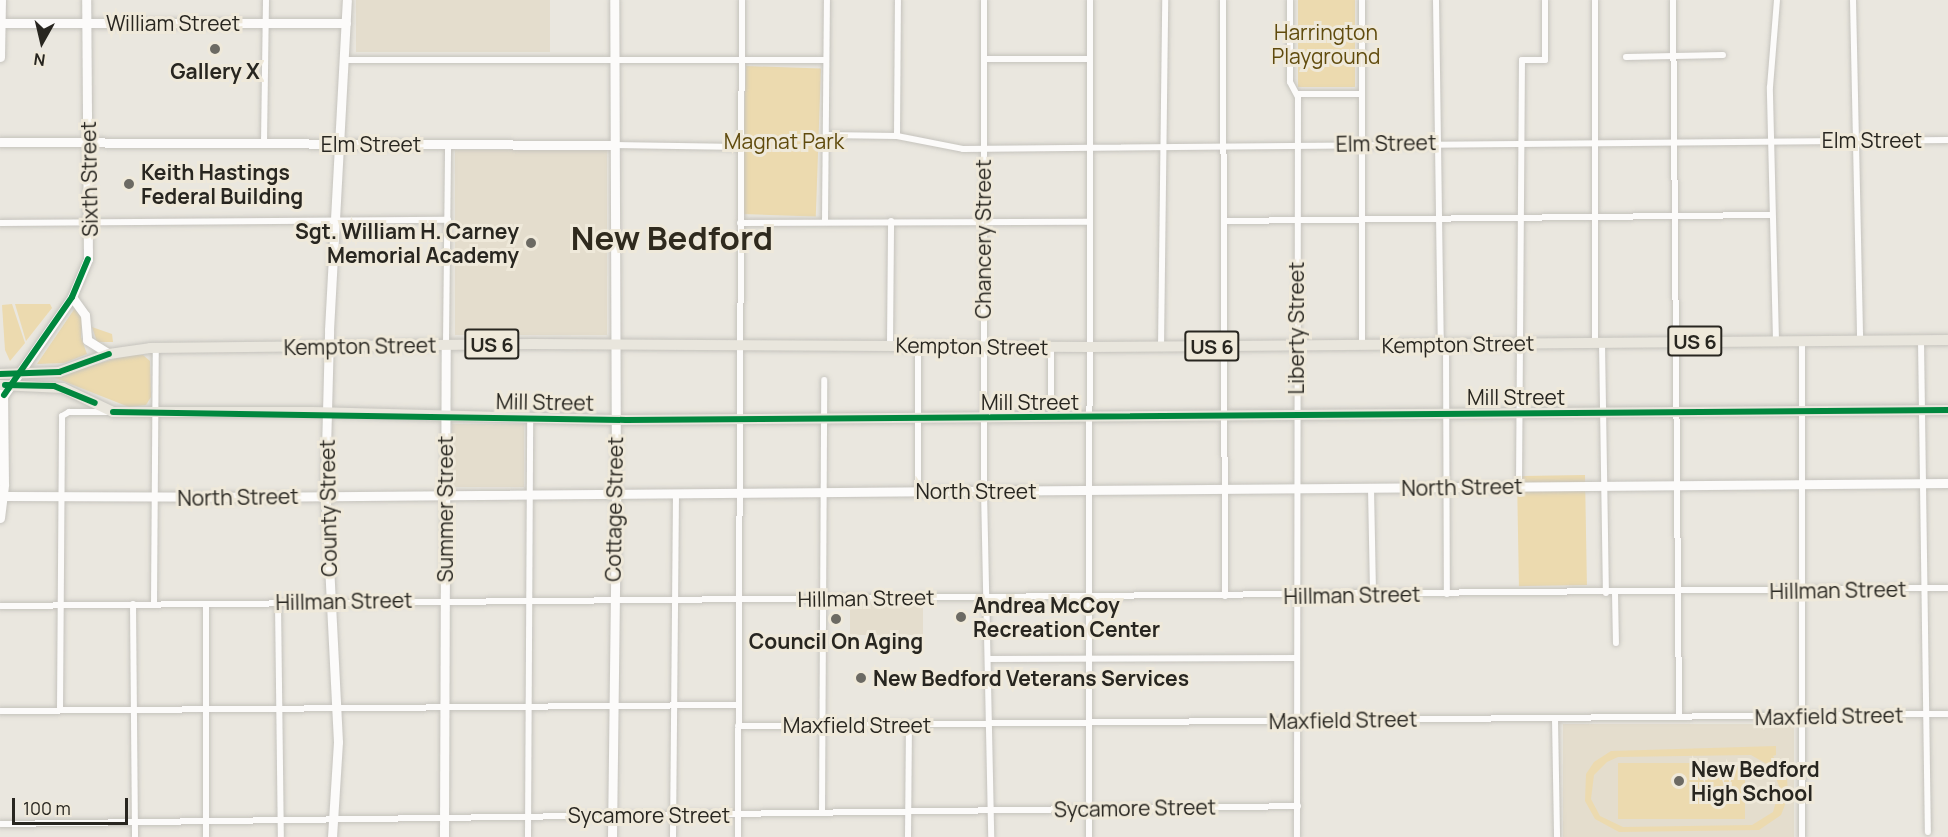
<!DOCTYPE html>
<html>
<head>
<meta charset="utf-8">
<style>
	body { margin:0 }
	#map { position:relative; width:1948px; height:837px; overflow:hidden; background:#eae7df; font-family:Manrope,sans-serif }
	div>[style] { position:absolute }
	[style*='--x'] { left:calc(var(--x)*1px); top:calc(var(--y)*1px); width:calc(var(--w)*1px); rotate:calc(var(--a)*1deg) }
	.built>* { inset:0; background:#e4ddcd; transform-origin:0 0 }
	.green>* { inset:0; background:#ecdaaf; transform-origin:0 0 }
	.roads { filter:drop-shadow(0 0 2px #c5c3bd) drop-shadow(0 0 2px #c5c3bd) }
	.street>* { height:6px; margin:-3px; padding:0 3px; transform-origin:3px; border-radius:3px; background:#fcfbfa }
	.secondary>* { height:9px; margin:-4.5px; padding:0 4.5px; transform-origin:4.5px; border-radius:4.5px; background:#fcfbfa }
	.primary>* { height:10px; margin:-5px; padding:0 5px; transform-origin:5px; border-radius:5px; background:#e9e6dd }
	.cycleway>* { height:6px; margin:-3px; padding:0 3px; transform-origin:3px; border-radius:3px; background:#00873e }
	.dots>* { width:16px; height:16px; translate:-50% -50%; box-sizing:border-box; border:3px solid #efe9da; border-radius:50% }
	span { translate:-50% -50%; white-space:nowrap; text-align:center; line-height:1.15; -webkit-text-stroke:6px #efe9da; paint-order:stroke }
	.shield-label span { padding:2px 4px; background:#efe9da; border:2px solid; border-radius:4px; -webkit-text-stroke-width:0 }
	.shield-label { font-size:20px; color:#282620; font-weight:700 }
	.street-label { font-size:21px; color:#282620 }
	.park-label { font-size:21px; color:#604b0d }
	.poi-label { font-size:21px; color:#282620; font-weight:700 }
	.left { translate:0 -50%; text-align:left }
	.right { translate:-100% -50%; text-align:right }
	.town-label { font-size:33px; color:#2f2a1e; font-weight:700 }
	.north { position:absolute; left:12px; top:12px; width:60px; height:60px; -webkit-text-stroke:4px #efe9da; paint-order:stroke; rotate:188deg; font-size:16px; font-weight:700; line-height:24px; text-align:center; color:#282620 }
	.north::after { content:''; display:block; margin:auto; width:21px; height:27px; background:#282620; clip-path:polygon(50% 0,100% 100%,50% 72%,0 100%) }
	.scale { position:absolute; left:12px; top:798px; width:116px; height:27px; box-sizing:border-box; border:3px solid #282620; border-top:0; padding-left:8px; font-size:18px; line-height:21px; white-space:nowrap; color:#282620; -webkit-text-stroke:4px #efe9da; paint-order:stroke }
</style>
</head>
<body>
<div id="map">
	<div class="built">
		<div style="left:356px;top:0;width:194px;height:52px"></div>
		<div style="left:455px;top:150px;width:152px;height:185px"></div>
		<div style="left:452px;top:424px;width:72px;height:63px"></div>
		<div style="left:850px;top:603px;width:73px;height:32px"></div>
		<div style="left:1794px;top:724px;width:113px;height:231px;rotate:90deg"></div>
	</div>
	<div class="green">
		<div style="left:1298px;top:0;width:57px;height:87px"></div>
		<div style="left:746px;top:66px;width:75px;height:148px;rotate:2deg"></div>
		<div style="clip-path:polygon(12px 304px,25px 343px,10px 361px,5px 350px,2px 305px)"></div>
		<div style="clip-path:polygon(50px 304px,52px 308px,26px 341px,15px 304px)"></div>
		<div style="clip-path:polygon(75px 308px,82px 319px,81px 337px,87px 354px,64px 363px,37px 364px)"></div>
		<div style="clip-path:polygon(92px 327px,112px 334px,113px 342px,97px 342px)"></div>
		<div style="clip-path:polygon(128px 355px,143px 355px,150px 361px,151px 397px,146px 405px,129px 407px,53px 377px)"></div>
		<div style="left:1585px;top:475px;width:110px;height:68px;rotate:89deg"></div>
		<div style="clip-path:polygon(evenodd,1776px 746px,1776px 755px,1773px 756px,1787px 777px,1788px 797px,1781px 815px,1759px 830px,1619px 832px,1595px 819px,1585px 801px,1586px 774px,1594px 762px,1611px 751px,1776px 746px,1751px 755px,1772px 767px,1780px 789px,1773px 812px,1752px 825px,1623px 827px,1600px 816px,1591px 799px,1594px 775px,1607px 762px,1618px 757px,1751px 755px)"></div>
		<div style="left:1745px;top:763px;width:56px;height:127px;rotate:90deg"></div>
	</div>
	<div class="roads">
		<div class="street">
			<div style="--x:984;--y:0;--w:491;--a:90"></div>
			<div style="--x:984;--y:491;--w:346;--a:88.8"></div>
			<div style="--x:1223;--y:0;--w:596;--a:89.81"></div>
			<div style="--x:1290;--y:0;--w:82;--a:90"></div>
			<div style="--x:1290;--y:82;--w:17;--a:62"></div>
			<div style="--x:1298;--y:97;--w:740;--a:90.08"></div>
			<div style="--x:1436;--y:0;--w:344;--a:89.2"></div>
			<div style="--x:1595;--y:0;--w:343;--a:90"></div>
			<div style="--x:1673;--y:0;--w:717;--a:89.52"></div>
			<div style="--x:1853;--y:0;--w:341;--a:88.8"></div>
			<div style="--x:1626;--y:57;--w:97;--a:-1.2"></div>
			<div style="--x:984;--y:59;--w:106;--a:0"></div>
			<div style="--x:344;--y:60;--w:481;--a:0"></div>
			<div style="--x:1297;--y:94;--w:64;--a:0"></div>
			<div style="--x:826;--y:135;--w:71;--a:0.8"></div>
			<div style="--x:897;--y:136;--w:67;--a:11.1"></div>
			<div style="--x:963;--y:149;--w:985;--a:-0.52"></div>
			<div style="--x:897;--y:136;--w:136;--a:-89.6"></div>
			<div style="--x:264;--y:143;--w:143;--a:-89.2"></div>
			<div style="--x:614;--y:145;--w:127;--a:0.9"></div>
			<div style="--x:1224;--y:221;--w:548;--a:-0.63"></div>
			<div style="--x:825;--y:222;--w:222;--a:-89.5"></div>
			<div style="--x:0;--y:223;--w:448;--a:-0.4"></div>
			<div style="--x:740;--y:223;--w:350;--a:-0.2"></div>
			<div style="--x:1776;--y:341;--w:254;--a:-91.4"></div>
			<div style="--x:1770;--y:87;--w:87;--a:-85.4"></div>
			<div style="--x:1802;--y:341;--w:496;--a:90"></div>
			<div style="--x:1921;--y:341;--w:491;--a:89.2"></div>
			<div style="--x:1602;--y:343;--w:250;--a:89.1"></div>
			<div style="--x:446;--y:344;--w:200;--a:-89.4"></div>
			<div style="--x:1446;--y:344;--w:250;--a:89.8"></div>
			<div style="--x:890;--y:345;--w:124;--a:-89.5"></div>
			<div style="--x:1362;--y:345;--w:345;--a:-90"></div>
			<div style="--x:1051;--y:347;--w:71;--a:90"></div>
			<div style="--x:1161;--y:347;--w:347;--a:-89.3"></div>
			<div style="--x:1519;--y:486;--w:426;--a:-89.6"></div>
			<div style="--x:1522;--y:60;--w:23;--a:0"></div>
			<div style="--x:1545;--y:60;--w:60;--a:-90"></div>
			<div style="--x:1371;--y:488;--w:107;--a:88.9"></div>
			<div style="--x:918;--y:491;--w:145;--a:-90"></div>
			<div style="--x:1615;--y:593;--w:50;--a:88.9"></div>
			<div style="--x:278;--y:603;--w:234;--a:89.3"></div>
			<div style="--x:133;--y:604;--w:233;--a:89.5"></div>
			<div style="--x:154;--y:604;--w:256;--a:-89.6"></div>
			<div style="--x:206;--y:604;--w:233;--a:90"></div>
			<div style="--x:0;--y:606;--w:1948;--a:-0.53"></div>
			<div style="--x:988;--y:659;--w:308;--a:-0.2"></div>
			<div style="--x:60;--y:710;--w:294;--a:-89.6"></div>
			<div style="--x:62;--y:416;--w:8;--a:-30"></div>
			<div style="--x:69;--y:412;--w:38;--a:0"></div>
			<div style="--x:0;--y:711;--w:739;--a:-0.47"></div>
			<div style="--x:1555;--y:719;--w:118;--a:89"></div>
			<div style="--x:738;--y:726;--w:1210;--a:-0.57"></div>
			<div style="--x:822;--y:812;--w:432;--a:-89.7"></div>
			<div style="--x:0;--y:824;--w:1298;--a:-0.79"></div>
			<div style="--x:528;--y:837;--w:418;--a:-89.7"></div>
			<div style="--x:673;--y:837;--w:344;--a:-89.5"></div>
			<div style="--x:738;--y:837;--w:837;--a:-89.73"></div>
			<div style="--x:908;--y:837;--w:112;--a:-89.5"></div>
			<div style="--x:1089;--y:837;--w:837;--a:-89.93"></div>
		</div>
		<div class="secondary">
			<div style="--x:0;--y:23;--w:346;--a:0"></div>
			<div style="--x:0;--y:57;--w:57;--a:-89"></div>
			<div style="--x:0;--y:142;--w:614;--a:0.28"></div>
			<div style="--x:72;--y:297;--w:22;--a:54"></div>
			<div style="--x:85;--y:315;--w:25;--a:85"></div>
			<div style="--x:87;--y:340;--w:26;--a:32"></div>
			<div style="--x:4;--y:395;--w:119;--a:-55.2"></div>
			<div style="--x:72;--y:297;--w:41;--a:-67.2"></div>
			<div style="--x:88;--y:259;--w:259;--a:-90.4"></div>
			<div style="--x:4;--y:496;--w:234;--a:0.2"></div>
			<div style="--x:238;--y:497;--w:1710;--a:-0.47"></div>
			<div style="--x:0;--y:518;--w:34;--a:-83"></div>
			<div style="--x:4;--y:484;--w:93;--a:-90.6"></div>
			<div style="--x:332;--y:837;--w:95;--a:-86.4"></div>
			<div style="--x:338;--y:742;--w:254;--a:-92.9"></div>
			<div style="--x:325;--y:488;--w:158;--a:-88.5"></div>
			<div style="--x:329;--y:330;--w:330;--a:-86.9"></div>
			<div style="--x:444;--y:837;--w:493;--a:-89.8"></div>
			<div style="--x:612;--y:837;--w:344;--a:-89.3"></div>
			<div style="--x:616;--y:493;--w:493;--a:-90.2"></div>
		</div>
		<div class="primary">
			<div style="--x:0;--y:374;--w:59;--a:-1.9"></div>
			<div style="--x:59;--y:372;--w:53;--a:-19.8"></div>
			<div style="--x:109;--y:354;--w:41;--a:-8.3"></div>
			<div style="--x:150;--y:348;--w:382;--a:-0.6"></div>
			<div style="--x:532;--y:344;--w:558;--a:0.31"></div>
			<div style="--x:1090;--y:347;--w:858;--a:-0.47"></div>
			<div style="--x:0;--y:385;--w:63;--a:2.7"></div>
			<div style="--x:63;--y:388;--w:55;--a:25.6"></div>
			<div style="--x:113;--y:412;--w:200;--a:0"></div>
			<div style="--x:313;--y:412;--w:302;--a:1.5"></div>
			<div style="--x:615;--y:420;--w:1333;--a:-0.43"></div>
		</div>
	</div>
	<div class="cycleway">
		<div style="--x:0;--y:374;--w:59;--a:-1.9"></div>
		<div style="--x:59;--y:372;--w:53;--a:-19.8"></div>
		<div style="--x:5;--y:385;--w:49;--a:1.2"></div>
		<div style="--x:54;--y:386;--w:44;--a:22.5"></div>
		<div style="--x:4;--y:395;--w:119;--a:-55.2"></div>
		<div style="--x:72;--y:297;--w:41;--a:-67.2"></div>
		<div style="--x:113;--y:412;--w:513;--a:0.89"></div>
		<div style="--x:626;--y:420;--w:1322;--a:-0.43"></div>
	</div>
	<div class="dots">
		<div style="left:215px;top:49px;background:#6c6a63"></div>
		<div style="left:129px;top:184px;background:#6c6a63"></div>
		<div style="left:531px;top:243px;background:#6c6a63"></div>
		<div style="left:961px;top:617px;background:#6c6a63"></div>
		<div style="left:836px;top:619px;background:#6c6a63"></div>
		<div style="left:861px;top:678px;background:#6c6a63"></div>
		<div style="left:1679px;top:781px;background:#6c6a63"></div>
	</div>
	<div class="shield-label">
		<span style="left:1695px;top:341px">US 6</span>
		<span style="left:492px;top:344px">US 6</span>
		<span style="left:1212px;top:346px">US 6</span>
	</div>
	<div class="street-label">
		<span style="left:173px;top:23px">William Street</span>
		<span style="left:1872px;top:140px">Elm Street</span>
		<span style="left:1386px;top:143px;rotate:-1deg">Elm Street</span>
		<span style="left:371px;top:144px">Elm Street</span>
		<span style="left:89px;top:179px;rotate:-91deg">Sixth Street</span>
		<span style="left:983px;top:239px;rotate:-90deg">Chancery Street</span>
		<span style="left:1296px;top:328px;rotate:-90deg">Liberty Street</span>
		<span style="left:1458px;top:344px;rotate:-1deg">Kempton Street</span>
		<span style="left:360px;top:346px;rotate:-1deg">Kempton Street</span>
		<span style="left:972px;top:346px;rotate:1deg">Kempton Street</span>
		<span style="left:1516px;top:397px">Mill Street</span>
		<span style="left:545px;top:402px;rotate:1deg">Mill Street</span>
		<span style="left:1030px;top:402px">Mill Street</span>
		<span style="left:1462px;top:487px;rotate:-1deg">North Street</span>
		<span style="left:976px;top:491px">North Street</span>
		<span style="left:238px;top:497px;rotate:-1deg">North Street</span>
		<span style="left:328px;top:508px;rotate:-91deg">County Street</span>
		<span style="left:445px;top:509px;rotate:-90deg">Summer Street</span>
		<span style="left:614px;top:509px;rotate:-89deg">Cottage Street</span>
		<span style="left:1838px;top:590px;rotate:-1deg">Hillman Street</span>
		<span style="left:1352px;top:595px;rotate:-1deg">Hillman Street</span>
		<span style="left:866px;top:598px;rotate:-1deg">Hillman Street</span>
		<span style="left:344px;top:601px;rotate:-1deg">Hillman Street</span>
		<span style="left:1829px;top:716px;rotate:-1deg">Maxfield Street</span>
		<span style="left:1343px;top:720px;rotate:-1deg">Maxfield Street</span>
		<span style="left:857px;top:725px">Maxfield Street</span>
		<span style="left:1135px;top:808px;rotate:-1deg">Sycamore Street</span>
		<span style="left:649px;top:815px">Sycamore Street</span>
	</div>
	<div class="park-label">
		<span style="left:1326px;top:44px">Harrington<br>Playground</span>
		<span style="left:784px;top:141px">Magnat Park</span>
	</div>
	<div class="poi-label">
		<span style="left:215px;top:71px">Gallery X</span>
		<span class="left" style="left:141px;top:184px">Keith Hastings<br>Federal Building</span>
		<span class="right" style="left:519px;top:243px">Sgt. William H. Carney<br>Memorial Academy</span>
		<span class="left" style="left:973px;top:617px">Andrea McCoy<br>Recreation Center</span>
		<span style="left:836px;top:641px">Council On Aging</span>
		<span class="left" style="left:873px;top:678px">New Bedford Veterans Services</span>
		<span class="left" style="left:1691px;top:781px">New Bedford<br>High School</span>
	</div>
	<div class="town-label">
		<span style="left:672px;top:238px">New Bedford</span>
	</div>
	<div class="north">N</div>
	<div class="scale">100 m</div>
</div>
</body>
</html>
